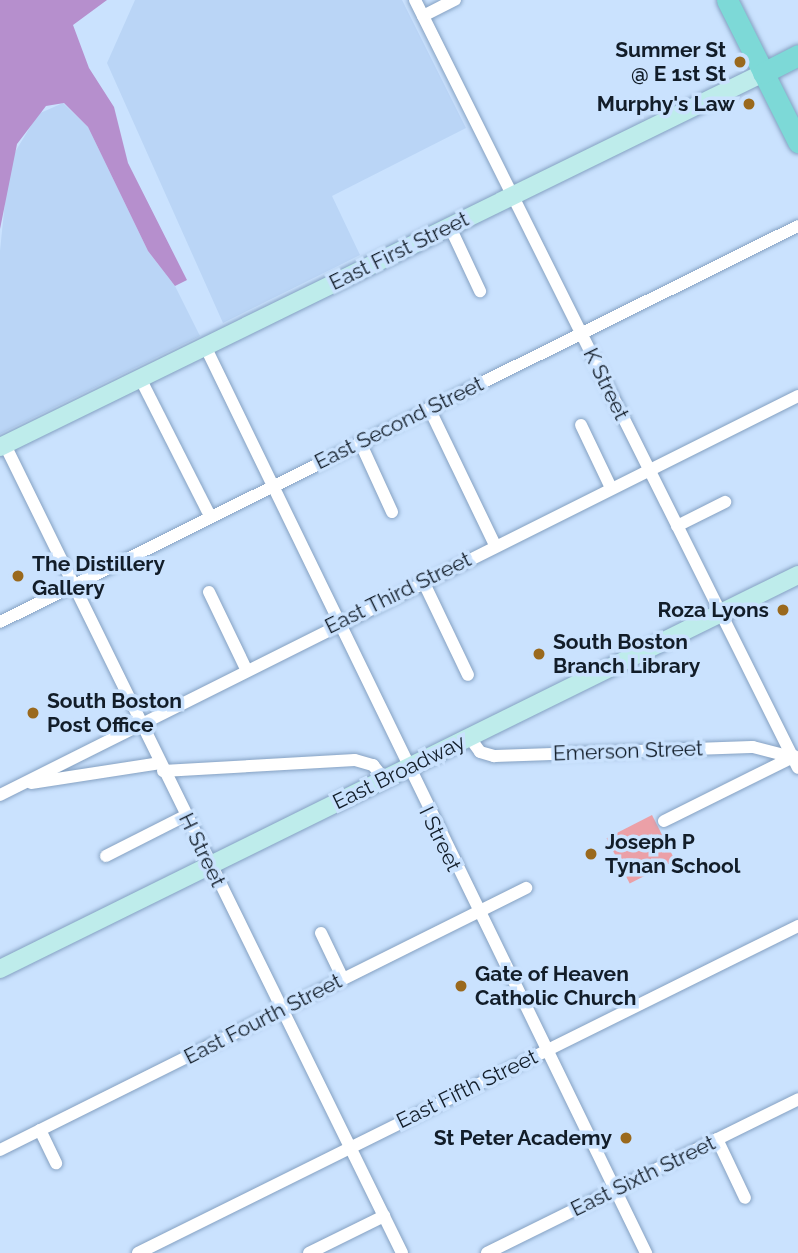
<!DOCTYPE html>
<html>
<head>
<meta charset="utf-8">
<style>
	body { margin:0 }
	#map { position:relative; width:798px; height:1253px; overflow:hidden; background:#cae2fe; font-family:Raleway,sans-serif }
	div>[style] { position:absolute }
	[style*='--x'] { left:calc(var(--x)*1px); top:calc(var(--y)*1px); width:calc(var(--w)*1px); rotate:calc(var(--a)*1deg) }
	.built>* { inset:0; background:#bad5f6 }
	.green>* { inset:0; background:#eba0a7; transform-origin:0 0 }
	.water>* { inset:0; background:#b68fcd }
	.roads { filter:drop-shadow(0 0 2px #85a1c2) drop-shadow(0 0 2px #85a1c2) }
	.street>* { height:12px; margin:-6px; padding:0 6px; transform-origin:6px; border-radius:6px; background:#fff }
	.secondary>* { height:18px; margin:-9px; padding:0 9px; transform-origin:9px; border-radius:9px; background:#beeceb }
	.primary>* { height:21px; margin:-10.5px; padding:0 10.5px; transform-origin:10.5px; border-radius:10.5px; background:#7dd9d7 }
	.dots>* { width:19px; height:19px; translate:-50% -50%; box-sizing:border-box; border:4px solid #cae2fe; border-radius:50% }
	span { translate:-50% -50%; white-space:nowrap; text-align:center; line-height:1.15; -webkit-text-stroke:7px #cae2fe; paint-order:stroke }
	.poi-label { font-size:21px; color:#121d29; font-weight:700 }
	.right { translate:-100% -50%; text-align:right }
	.left { translate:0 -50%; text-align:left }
	.street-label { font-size:21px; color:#121d29 }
</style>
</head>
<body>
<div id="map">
	<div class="built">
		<div style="clip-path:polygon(135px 0,402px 0,466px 128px,332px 196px,360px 255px,223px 323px,107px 63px)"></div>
		<div style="clip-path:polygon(63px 103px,88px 127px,148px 251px,175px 286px,200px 336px,0 434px,0 251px,9px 162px,38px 114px)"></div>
	</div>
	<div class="green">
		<div style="left:652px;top:815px;width:51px;height:51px;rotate:63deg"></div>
	</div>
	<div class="water">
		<div style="clip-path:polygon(0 0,107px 0,73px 25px,89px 68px,114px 107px,128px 163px,187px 280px,175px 286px,148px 251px,88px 127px,64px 103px,46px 106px,17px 144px,0 229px)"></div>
	</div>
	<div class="roads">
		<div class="street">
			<div style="--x:415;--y:0;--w:858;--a:63.49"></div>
			<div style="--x:423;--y:16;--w:36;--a:-27"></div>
			<div style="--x:450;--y:227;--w:71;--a:64.9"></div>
			<div style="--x:205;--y:346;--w:1009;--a:64.07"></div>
			<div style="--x:140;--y:378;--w:155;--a:63.1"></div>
			<div style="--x:429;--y:408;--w:152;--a:64.3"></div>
			<div style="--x:581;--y:425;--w:70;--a:64.5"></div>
			<div style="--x:360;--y:442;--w:77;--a:65.4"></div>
			<div style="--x:5;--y:445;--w:900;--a:63.83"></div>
			<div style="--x:677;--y:526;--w:54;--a:-26.6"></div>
			<div style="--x:423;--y:581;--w:104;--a:64.4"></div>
			<div style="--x:209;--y:592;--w:85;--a:64.3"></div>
			<div style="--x:0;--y:622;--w:891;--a:-26.39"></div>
			<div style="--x:470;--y:738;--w:17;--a:54"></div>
			<div style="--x:480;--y:752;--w:15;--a:16"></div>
			<div style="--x:494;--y:756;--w:259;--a:-2"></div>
			<div style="--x:753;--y:747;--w:40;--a:14.4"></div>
			<div style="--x:163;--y:771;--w:192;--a:-3.3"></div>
			<div style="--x:355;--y:760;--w:19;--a:16"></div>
			<div style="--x:373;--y:765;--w:18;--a:52"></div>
			<div style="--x:31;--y:783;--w:131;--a:-8.8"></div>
			<div style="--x:0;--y:795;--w:892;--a:-26.57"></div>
			<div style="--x:664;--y:821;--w:146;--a:-26.4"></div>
			<div style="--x:106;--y:856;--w:89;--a:-26.9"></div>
			<div style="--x:321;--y:933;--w:51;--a:64.4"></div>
			<div style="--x:40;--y:1130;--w:37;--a:64"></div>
			<div style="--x:717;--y:1139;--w:65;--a:64.6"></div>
			<div style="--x:0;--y:1150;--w:588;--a:-26.48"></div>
			<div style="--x:138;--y:1253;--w:737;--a:-26.36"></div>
			<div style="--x:309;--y:1253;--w:84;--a:-26.3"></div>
			<div style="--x:487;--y:1253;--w:347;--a:-26.3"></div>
		</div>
		<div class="secondary">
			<div style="--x:0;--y:447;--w:850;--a:-26.11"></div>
			<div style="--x:0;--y:969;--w:890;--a:-26.28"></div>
		</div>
		<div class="primary">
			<div style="--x:727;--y:0;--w:159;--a:63.4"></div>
			<div style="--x:763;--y:73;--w:39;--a:-27"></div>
		</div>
	</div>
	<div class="dots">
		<div style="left:740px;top:62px;background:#9a691d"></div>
		<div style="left:749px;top:104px;background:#9a691d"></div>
		<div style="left:18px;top:576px;background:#9a691d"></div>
		<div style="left:783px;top:610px;background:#9a691d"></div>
		<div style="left:539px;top:654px;background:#9a691d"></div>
		<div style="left:33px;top:713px;background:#9a691d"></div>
		<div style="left:591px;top:854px;background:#9a691d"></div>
		<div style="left:461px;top:986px;background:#9a691d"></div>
		<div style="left:626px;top:1138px;background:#9a691d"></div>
	</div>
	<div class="poi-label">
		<span class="right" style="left:726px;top:62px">Summer St<br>@ E 1st St</span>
		<span class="right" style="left:735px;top:104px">Murphy's Law</span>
		<span class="left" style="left:32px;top:576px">The Distillery<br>Gallery</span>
		<span class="right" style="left:769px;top:610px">Roza Lyons</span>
		<span class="left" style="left:553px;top:654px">South Boston<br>Branch Library</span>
		<span class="left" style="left:47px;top:713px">South Boston<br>Post Office</span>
		<span class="left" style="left:605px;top:854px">Joseph P<br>Tynan School</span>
		<span class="left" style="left:475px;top:986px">Gate of Heaven<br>Catholic Church</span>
		<span class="right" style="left:612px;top:1138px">St Peter Academy</span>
	</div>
	<div class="street-label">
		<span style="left:399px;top:251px;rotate:-26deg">East First Street</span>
		<span style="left:606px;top:384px;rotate:64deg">K Street</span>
		<span style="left:399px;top:423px;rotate:-26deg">East Second Street</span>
		<span style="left:398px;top:593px;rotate:-26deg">East Third Street</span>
		<span style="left:628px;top:751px;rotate:-2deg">Emerson Street</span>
		<span style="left:399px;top:772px;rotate:-26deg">East Broadway</span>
		<span style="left:440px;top:839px;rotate:64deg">I Street</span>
		<span style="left:202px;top:850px;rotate:64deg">H Street</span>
		<span style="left:263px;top:1019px;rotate:-27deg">East Fourth Street</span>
		<span style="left:467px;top:1089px;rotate:-26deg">East Fifth Street</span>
		<span style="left:643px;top:1176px;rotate:-26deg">East Sixth Street</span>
	</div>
</div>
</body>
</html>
